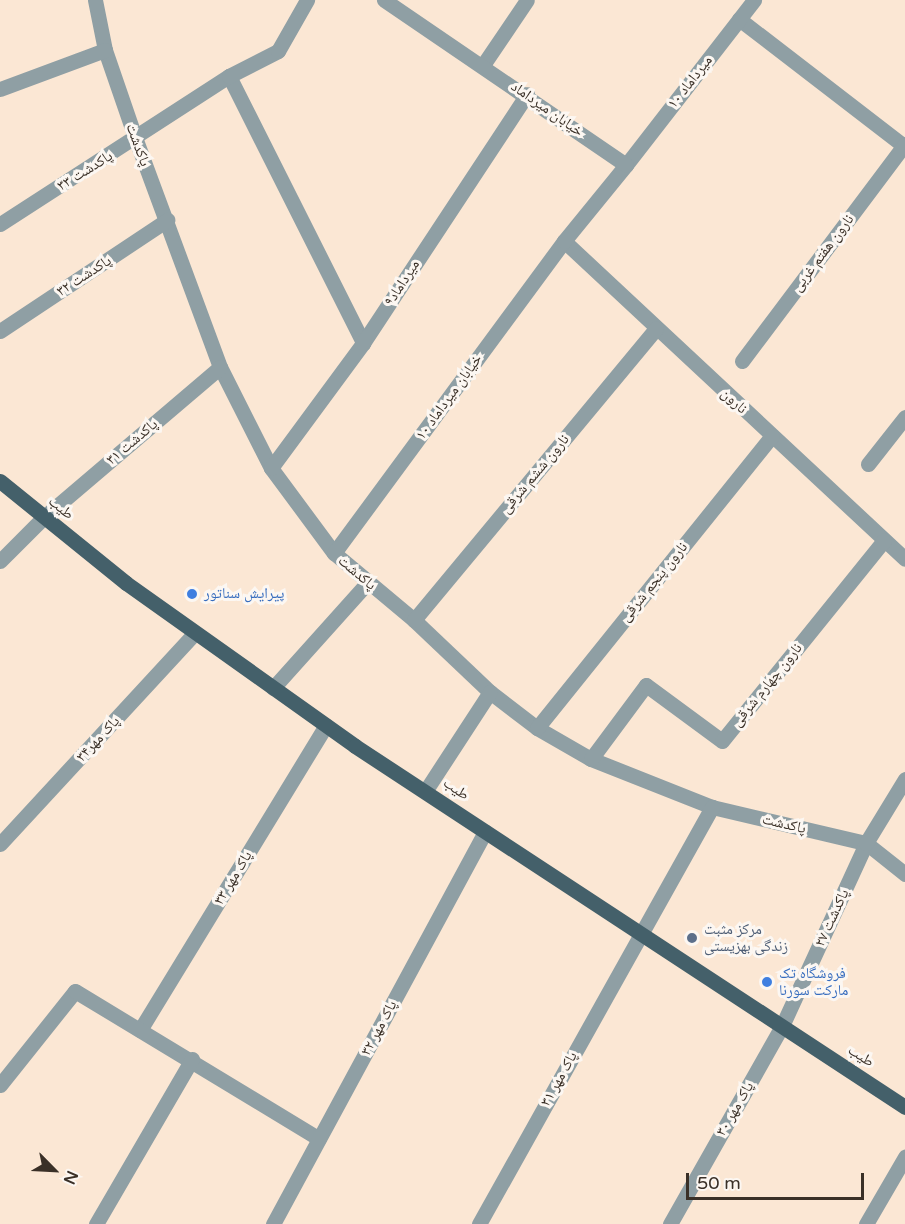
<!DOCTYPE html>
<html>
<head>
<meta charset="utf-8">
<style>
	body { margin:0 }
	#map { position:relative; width:905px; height:1224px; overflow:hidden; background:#fbe7d4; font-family:"Varela Round","Noto Naskh Arabic",sans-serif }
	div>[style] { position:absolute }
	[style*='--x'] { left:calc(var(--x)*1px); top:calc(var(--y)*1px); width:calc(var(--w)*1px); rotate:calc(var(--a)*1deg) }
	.minor>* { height:15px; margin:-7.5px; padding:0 7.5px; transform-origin:7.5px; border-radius:7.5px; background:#8f9fa4 }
	.major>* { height:15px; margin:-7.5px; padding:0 7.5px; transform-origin:7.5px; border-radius:7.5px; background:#44606a }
	.dots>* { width:16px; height:16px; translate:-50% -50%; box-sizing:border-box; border:3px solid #fcf7f2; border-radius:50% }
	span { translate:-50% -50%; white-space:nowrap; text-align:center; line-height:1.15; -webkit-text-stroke:6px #fcf7f2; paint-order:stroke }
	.street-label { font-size:15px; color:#3a3027 }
	.shop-label { font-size:15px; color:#366cbe }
	.left { translate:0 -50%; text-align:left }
	.service-label { font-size:15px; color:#4e5e75 }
	.north { position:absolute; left:24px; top:1140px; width:60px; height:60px; -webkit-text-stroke:4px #fcf7f2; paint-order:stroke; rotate:114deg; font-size:16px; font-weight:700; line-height:24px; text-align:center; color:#3a3027 }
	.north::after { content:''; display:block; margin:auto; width:21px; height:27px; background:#3a3027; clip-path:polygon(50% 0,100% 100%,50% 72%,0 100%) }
	.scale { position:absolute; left:686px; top:1173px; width:178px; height:27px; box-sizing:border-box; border:3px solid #3a3027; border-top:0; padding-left:8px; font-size:18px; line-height:21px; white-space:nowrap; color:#3a3027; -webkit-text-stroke:4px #fcf7f2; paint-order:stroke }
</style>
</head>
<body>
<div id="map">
	<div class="minor">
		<div style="--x:95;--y:0;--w:51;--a:78.7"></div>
		<div style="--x:105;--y:50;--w:95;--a:71"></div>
		<div style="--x:136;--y:140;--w:242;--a:69.7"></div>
		<div style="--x:220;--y:367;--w:113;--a:63.2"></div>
		<div style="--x:271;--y:468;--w:106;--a:53.5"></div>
		<div style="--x:334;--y:553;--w:104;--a:39.9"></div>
		<div style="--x:414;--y:620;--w:105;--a:43.5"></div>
		<div style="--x:490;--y:692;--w:59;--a:37.5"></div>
		<div style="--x:537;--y:728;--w:62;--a:29.9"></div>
		<div style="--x:591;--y:759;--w:130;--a:21.6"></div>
		<div style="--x:712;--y:807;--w:158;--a:13.2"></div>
		<div style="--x:866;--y:843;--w:50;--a:38.5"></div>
		<div style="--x:739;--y:19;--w:210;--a:37.6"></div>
		<div style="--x:483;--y:65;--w:78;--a:-55.9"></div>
		<div style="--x:229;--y:76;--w:299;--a:63.3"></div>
		<div style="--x:0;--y:89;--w:112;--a:-20.4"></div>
		<div style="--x:626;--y:165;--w:209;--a:-52.2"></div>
		<div style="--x:0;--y:224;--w:273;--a:-32.9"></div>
		<div style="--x:229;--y:76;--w:55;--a:-27"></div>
		<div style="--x:278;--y:51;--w:59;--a:-60.4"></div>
		<div style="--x:564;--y:241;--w:466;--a:43"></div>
		<div style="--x:0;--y:331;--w:201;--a:-33.6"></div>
		<div style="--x:742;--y:361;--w:271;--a:-53.1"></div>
		<div style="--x:868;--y:464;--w:60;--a:-51.8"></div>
		<div style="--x:271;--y:468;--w:155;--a:-53.6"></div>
		<div style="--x:363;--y:343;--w:298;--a:-56.6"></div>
		<div style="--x:334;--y:553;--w:388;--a:-53.6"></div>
		<div style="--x:564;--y:241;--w:98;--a:-50.8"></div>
		<div style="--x:626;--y:165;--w:293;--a:-145.7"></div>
		<div style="--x:0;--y:561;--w:62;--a:-45"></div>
		<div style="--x:44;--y:517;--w:231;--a:-40.4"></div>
		<div style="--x:414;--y:620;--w:379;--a:-50.3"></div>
		<div style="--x:273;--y:688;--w:142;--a:-48.1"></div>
		<div style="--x:537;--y:728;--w:375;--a:-51.2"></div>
		<div style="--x:591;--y:759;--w:92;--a:-53.4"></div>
		<div style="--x:646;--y:685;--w:94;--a:36.4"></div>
		<div style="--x:722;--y:741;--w:258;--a:-51.1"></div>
		<div style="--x:426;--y:790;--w:117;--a:-56.9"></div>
		<div style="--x:0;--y:844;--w:287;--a:-47.3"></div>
		<div style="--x:140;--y:1030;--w:357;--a:-58.6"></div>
		<div style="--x:0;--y:1085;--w:120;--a:-51.4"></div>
		<div style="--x:75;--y:991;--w:285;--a:31.2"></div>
		<div style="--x:96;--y:1224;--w:191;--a:-59.8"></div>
		<div style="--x:273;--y:1224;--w:446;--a:-61.6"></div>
		<div style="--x:479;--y:1224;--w:478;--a:-60.8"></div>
		<div style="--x:670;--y:1224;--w:227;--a:-60.5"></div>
		<div style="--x:782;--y:1026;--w:201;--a:-65.3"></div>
		<div style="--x:866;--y:843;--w:75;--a:-58.6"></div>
		<div style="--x:866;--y:1224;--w:78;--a:-59.8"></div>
	</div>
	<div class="major">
		<div style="--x:0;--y:481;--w:162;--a:39"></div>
		<div style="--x:126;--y:583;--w:281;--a:35.4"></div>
		<div style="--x:355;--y:746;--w:658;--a:33.28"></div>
	</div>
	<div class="dots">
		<div style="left:192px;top:594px;background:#3f7fe0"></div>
		<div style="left:692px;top:938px;background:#5c6f8a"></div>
		<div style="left:767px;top:982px;background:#3f7fe0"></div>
	</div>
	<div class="street-label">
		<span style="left:690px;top:82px;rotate:-52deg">میرداماد ۱۰</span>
		<span style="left:547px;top:109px;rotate:35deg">خیابان میرداماد</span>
		<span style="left:138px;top:145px;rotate:70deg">پاکدشت</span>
		<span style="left:85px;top:171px;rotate:-32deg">پاکدشت ۳۳</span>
		<span style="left:823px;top:253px;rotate:-53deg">نارون هفتم غربی</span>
		<span style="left:84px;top:276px;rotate:-33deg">پاکدشت ۳۲</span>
		<span style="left:402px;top:283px;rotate:-57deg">میرداماد۹</span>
		<span style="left:449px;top:397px;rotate:-54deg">۱۰ خیابان میرداماد</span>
		<span style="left:734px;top:401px;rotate:43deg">نارون</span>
		<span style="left:132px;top:442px;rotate:-40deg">پاکدشت ۳۱</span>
		<span style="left:535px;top:474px;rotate:-50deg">نارون ششم شرقی</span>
		<span style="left:61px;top:508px;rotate:39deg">طیب</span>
		<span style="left:357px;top:573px;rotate:40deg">پاکدشت</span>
		<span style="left:654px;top:582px;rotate:-51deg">نارون پنجم شرقی</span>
		<span style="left:767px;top:685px;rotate:-51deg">نارون چهارم شرقی</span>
		<span style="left:98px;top:739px;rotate:-47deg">پاک مهر۳۴</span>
		<span style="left:456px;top:789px;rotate:35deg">طیب</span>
		<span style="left:784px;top:824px;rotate:13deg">پاکدشت</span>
		<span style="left:233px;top:878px;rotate:-59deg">پاک مهر ۳۳</span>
		<span style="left:832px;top:918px;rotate:-65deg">پاکدشت ۲۷</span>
		<span style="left:379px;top:1028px;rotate:-62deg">پاک مهر ۳۲</span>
		<span style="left:861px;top:1056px;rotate:33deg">طیب</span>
		<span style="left:559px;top:1079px;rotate:-61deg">پاک مهر ۳۱</span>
		<span style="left:735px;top:1109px;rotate:-60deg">پاک مهر ۳۰</span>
	</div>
	<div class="shop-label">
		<span class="left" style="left:204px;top:594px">پیرایش سناتور</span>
		<span class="left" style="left:779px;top:982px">فروشگاه تک<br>مارکت سورنا</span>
	</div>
	<div class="service-label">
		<span class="left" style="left:704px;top:938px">مرکز مثبت<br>زندگی بهزیستی</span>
	</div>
	<div class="north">N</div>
	<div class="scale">50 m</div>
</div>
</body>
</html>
